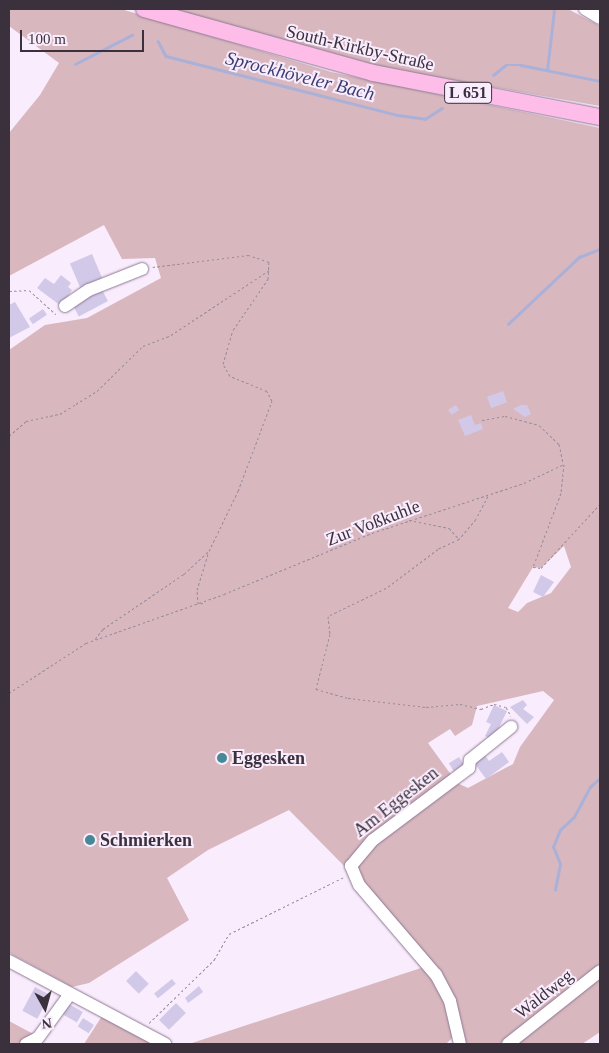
<!DOCTYPE html>
<html>
<head>
<meta charset="utf-8">
<style>
	body { margin:0 }
	#map { position:relative; width:609px; height:1053px; overflow:hidden; background:#f9ecfd; font-family:Georgia,serif }
	div>[style] { position:absolute }
	[style*='--x'] { left:calc(var(--x)*1px); top:calc(var(--y)*1px); width:calc(var(--w)*1px); rotate:calc(var(--a)*1deg) }
	.green>* { inset:0; background:#d9b7bf }
	.stream>* { height:2.5px; margin:-1.25px; padding:0 1.25px; transform-origin:1.25px; border-radius:1.25px; background:#aab1d9 }
	.building>* { inset:0; background:#d2c9e9; transform-origin:0 0 }
	.path>* { height:1px; margin-top:-0.5px; transform-origin:0; background:repeating-linear-gradient(90deg,#978c9a 0 2.5px,transparent 0 5px) }
	.roads { filter:drop-shadow(0 0 1px #8c7891) drop-shadow(0 0 1px #8c7891) }
	.minor>* { height:12px; margin:-6px; padding:0 6px; transform-origin:6px; border-radius:6px; background:#fff }
	.major>* { height:16px; margin:-8px; padding:0 8px; transform-origin:8px; border-radius:8px; background:#fdbde8 }
	.dots>* { width:14px; height:14px; translate:-50% -50%; box-sizing:border-box; border:2px solid #f9ecfd; border-radius:50% }
	span { translate:-50% -50%; white-space:nowrap; text-align:center; line-height:1.15; -webkit-text-stroke:4px #f9ecfd; paint-order:stroke }
	.shield-label span { padding:1px 4px; background:#f9ecfd; border:1px solid; border-radius:4px; -webkit-text-stroke-width:0 }
	.shield-label { font-size:16px; color:#3a313c; font-weight:700 }
	.street-label { font-size:18px; color:#3a313c }
	.poi-label { font-size:18px; color:#3a313c; font-weight:700 }
	.left { translate:0 -50%; text-align:left }
	.water-label { font-size:19px; color:#393e72; font-style:italic }
	.frame { position:absolute; inset:0; border:10px solid #3a313c; pointer-events:none }
	.north { position:absolute; left:20px; top:983px; width:50px; height:50px; -webkit-text-stroke:4px #f9ecfd; paint-order:stroke; rotate:173deg; font-size:14px; font-weight:700; line-height:20px; text-align:center; color:#3a313c }
	.north::after { content:''; display:block; margin:auto; width:18px; height:22px; background:#3a313c; clip-path:polygon(50% 0,100% 100%,50% 72%,0 100%) }
	.scale { position:absolute; left:20px; top:30px; width:124px; height:22px; box-sizing:border-box; border:2px solid #3a313c; border-top:0; padding-left:6px; font-size:15px; line-height:18px; white-space:nowrap; color:#3a313c; -webkit-text-stroke:4px #f9ecfd; paint-order:stroke }
</style>
</head>
<body>
<div id="map">
	<div class="green">
		<div style="clip-path:polygon(evenodd,9px 9px,121px 9px,331px 72px,600px 128px,600px 969px,506px 1044px,462px 1044px,448px 1002px,455px 1035px,446px 1044px,189px 1044px,421px 968px,351px 873px,289px 810px,208px 850px,167px 878px,189px 920px,89px 983px,72px 987px,9px 953px,9px 350px,45px 325px,87px 318px,161px 278px,155px 258px,122px 259px,104px 225px,9px 276px,9px 133px,40px 95px,59px 63px,9px 26px,9px 9px,564px 546px,571px 567px,551px 593px,527px 603px,518px 612px,508px 608px,533px 567px,541px 568px,564px 546px,9px 9px,543px 691px,554px 700px,520px 747px,513px 764px,468px 788px,457px 783px,428px 743px,450px 729px,455px 736px,472px 725px,477px 706px,543px 691px)"></div>
		<div style="clip-path:polygon(172px 9px,568px 9px,600px 26px,600px 106px,386px 68px)"></div>
		<div style="clip-path:polygon(600px 974px,600px 1032px,582px 1044px,510px 1044px)"></div>
		<div style="clip-path:polygon(102px 1016px,153px 1044px,84px 1044px)"></div>
		<div style="clip-path:polygon(9px 1021px,37px 1036px,21px 1044px,9px 1044px)"></div>
	</div>
	<div class="stream">
		<div style="--x:158;--y:41;--w:17;--a:62"></div>
		<div style="--x:166;--y:56;--w:239;--a:14.3"></div>
		<div style="--x:398;--y:115;--w:27;--a:8"></div>
		<div style="--x:425;--y:119;--w:20;--a:-33"></div>
		<div style="--x:75;--y:64;--w:64;--a:-27"></div>
		<div style="--x:547;--y:70;--w:60;--a:-83.3"></div>
		<div style="--x:493;--y:75;--w:16;--a:-38"></div>
		<div style="--x:506;--y:65;--w:15;--a:0"></div>
		<div style="--x:521;--y:65;--w:81;--a:11.4"></div>
		<div style="--x:508;--y:324;--w:98;--a:-43.3"></div>
		<div style="--x:579;--y:257;--w:22;--a:-21"></div>
		<div style="--x:555;--y:890;--w:26;--a:-79"></div>
		<div style="--x:560;--y:864;--w:18;--a:-112"></div>
		<div style="--x:553;--y:847;--w:18;--a:-68"></div>
		<div style="--x:560;--y:830;--w:19;--a:-43"></div>
		<div style="--x:574;--y:817;--w:34;--a:-62"></div>
		<div style="--x:590;--y:787;--w:13;--a:-42"></div>
	</div>
	<div class="building">
		<div style="left:92px;top:254px;width:26px;height:24px;rotate:67deg"></div>
		<div style="clip-path:polygon(61px 275px,71px 283px,68px 287px,72px 290px,61px 306px,37px 288px,45px 278px,54px 284px)"></div>
		<div style="left:100px;top:286px;width:17px;height:33px;rotate:62deg"></div>
		<div style="clip-path:polygon(15px 302px,30px 327px,9px 338px,9px 305px)"></div>
		<div style="left:43px;top:309px;width:7px;height:17px;rotate:56deg"></div>
		<div style="left:503px;top:391px;width:12px;height:17px;rotate:70deg"></div>
		<div style="left:456px;top:405px;width:6px;height:9px;rotate:59deg"></div>
		<div style="clip-path:polygon(521px 405px,527px 405px,531px 414px,525px 417px,513px 409px)"></div>
		<div style="clip-path:polygon(471px 415px,475px 425px,481px 423px,483px 429px,465px 436px,458px 420px)"></div>
		<div style="clip-path:polygon(541px 575px,554px 582px,543px 597px,533px 592px)"></div>
		<div style="clip-path:polygon(523px 700px,527px 705px,523px 709px,534px 717px,527px 724px,510px 707px)"></div>
		<div style="clip-path:polygon(494px 705px,507px 711px,493px 740px,485px 736px,491px 724px,486px 722px)"></div>
		<div style="clip-path:polygon(502px 752px,509px 762px,486px 779px,473px 761px,484px 754px,489px 761px)"></div>
		<div style="left:459px;top:757px;width:9px;height:12px;rotate:58deg"></div>
		<div style="left:136px;top:971px;width:18px;height:14px;rotate:45deg"></div>
		<div style="left:172px;top:979px;width:6px;height:23px;rotate:51deg"></div>
		<div style="clip-path:polygon(199px 986px,203px 992px,188px 1003px,185px 998px)"></div>
		<div style="left:35px;top:987px;width:17px;height:27px;rotate:28deg"></div>
		<div style="left:176px;top:1003px;width:14px;height:24px;rotate:45deg"></div>
		<div style="left:69px;top:1004px;width:16px;height:12px;rotate:30deg"></div>
		<div style="left:83px;top:1018px;width:13px;height:10px;rotate:32deg"></div>
	</div>
	<div class="path">
		<div style="--x:9;--y:291;--w:20;--a:-3"></div>
		<div style="--x:29;--y:290;--w:36;--a:42"></div>
		<div style="--x:482;--y:420;--w:23;--a:-10"></div>
		<div style="--x:505;--y:416;--w:35;--a:15"></div>
		<div style="--x:539;--y:425;--w:28;--a:44"></div>
		<div style="--x:559;--y:444;--w:19;--a:78"></div>
		<div style="--x:9;--y:436;--w:23;--a:-41"></div>
		<div style="--x:26;--y:421;--w:35;--a:-12"></div>
		<div style="--x:60;--y:414;--w:19;--a:-32"></div>
		<div style="--x:76;--y:404;--w:25;--a:-32"></div>
		<div style="--x:97;--y:391;--w:64;--a:-44.4"></div>
		<div style="--x:143;--y:346;--w:30;--a:-21"></div>
		<div style="--x:171;--y:335;--w:120;--a:-33.4"></div>
		<div style="--x:488;--y:496;--w:26;--a:118"></div>
		<div style="--x:476;--y:519;--w:26;--a:130"></div>
		<div style="--x:459;--y:539;--w:23;--a:155"></div>
		<div style="--x:438;--y:549;--w:65;--a:143.1"></div>
		<div style="--x:386;--y:588;--w:64;--a:154.2"></div>
		<div style="--x:328;--y:616;--w:18;--a:84"></div>
		<div style="--x:330;--y:634;--w:57;--a:104.3"></div>
		<div style="--x:316;--y:689;--w:33;--a:16"></div>
		<div style="--x:348;--y:698;--w:79;--a:6.6"></div>
		<div style="--x:426;--y:707;--w:34;--a:-5"></div>
		<div style="--x:460;--y:704;--w:22;--a:13"></div>
		<div style="--x:481;--y:709;--w:14;--a:-21"></div>
		<div style="--x:494;--y:704;--w:12;--a:14"></div>
		<div style="--x:506;--y:707;--w:10;--a:61"></div>
		<div style="--x:409;--y:520;--w:41;--a:11.3"></div>
		<div style="--x:449;--y:528;--w:15;--a:48"></div>
		<div style="--x:203;--y:603;--w:5;--a:169"></div>
		<div style="--x:198;--y:604;--w:14;--a:-94"></div>
		<div style="--x:197;--y:590;--w:39;--a:-73"></div>
		<div style="--x:95;--y:639;--w:13;--a:-51"></div>
		<div style="--x:103;--y:629;--w:98;--a:-34.2"></div>
		<div style="--x:184;--y:574;--w:34;--a:-43"></div>
		<div style="--x:209;--y:551;--w:67;--a:-64.2"></div>
		<div style="--x:238;--y:491;--w:96;--a:-69.3"></div>
		<div style="--x:272;--y:401;--w:11;--a:-117"></div>
		<div style="--x:267;--y:391;--w:40;--a:-158"></div>
		<div style="--x:230;--y:376;--w:14;--a:-120"></div>
		<div style="--x:223;--y:364;--w:35;--a:-74"></div>
		<div style="--x:233;--y:330;--w:62;--a:-55.5"></div>
		<div style="--x:268;--y:279;--w:17;--a:-87"></div>
		<div style="--x:269;--y:262;--w:21;--a:-161"></div>
		<div style="--x:249;--y:255;--w:97;--a:172.9"></div>
		<div style="--x:9;--y:693;--w:92;--a:-33"></div>
		<div style="--x:86;--y:643;--w:146;--a:-19.5"></div>
		<div style="--x:224;--y:594;--w:160;--a:-22.4"></div>
		<div style="--x:372;--y:533;--w:160;--a:-18.2"></div>
		<div style="--x:524;--y:483;--w:44;--a:-25.4"></div>
		<div style="--x:564;--y:464;--w:29;--a:96"></div>
		<div style="--x:561;--y:493;--w:79;--a:110.7"></div>
		<div style="--x:533;--y:567;--w:8;--a:7"></div>
		<div style="--x:541;--y:568;--w:87;--a:-47.3"></div>
		<div style="--x:149;--y:1023;--w:91;--a:-44.1"></div>
		<div style="--x:214;--y:960;--w:30;--a:-60"></div>
		<div style="--x:229;--y:934;--w:128;--a:-26.4"></div>
	</div>
	<div class="roads">
		<div class="minor">
			<div style="--x:585;--y:9;--w:17;--a:31"></div>
			<div style="--x:65;--y:306;--w:29;--a:-34"></div>
			<div style="--x:89;--y:290;--w:57;--a:-21.6"></div>
			<div style="--x:9;--y:961;--w:177;--a:28"></div>
			<div style="--x:26;--y:1044;--w:13;--a:-27"></div>
			<div style="--x:38;--y:1038;--w:54;--a:-54"></div>
			<div style="--x:460;--y:1044;--w:44;--a:-103.1"></div>
			<div style="--x:450;--y:1001;--w:30;--a:-118"></div>
			<div style="--x:436;--y:975;--w:118;--a:-130.5"></div>
			<div style="--x:359;--y:885;--w:21;--a:-113"></div>
			<div style="--x:351;--y:866;--w:34;--a:-50"></div>
			<div style="--x:373;--y:840;--w:120;--a:-36.9"></div>
			<div style="--x:469;--y:768;--w:8;--a:-83"></div>
			<div style="--x:470;--y:760;--w:53;--a:-38.8"></div>
			<div style="--x:508;--y:1044;--w:117;--a:-38.4"></div>
		</div>
		<div class="major">
			<div style="--x:144;--y:9;--w:238;--a:15.6"></div>
			<div style="--x:373;--y:73;--w:231;--a:11"></div>
		</div>
	</div>
	<div class="dots">
		<div style="left:222px;top:758px;background:#458997"></div>
		<div style="left:90px;top:840px;background:#458997"></div>
	</div>
	<div class="shield-label">
		<span style="left:468px;top:93px">L 651</span>
	</div>
	<div class="street-label">
		<span style="left:360px;top:48px;rotate:13deg">South-Kirkby-Straße</span>
		<span style="left:373px;top:523px;rotate:-21deg">Zur Voßkuhle</span>
		<span style="left:396px;top:802px;rotate:-38deg">Am Eggesken</span>
		<span style="left:544px;top:994px;rotate:-38deg">Waldweg</span>
	</div>
	<div class="poi-label">
		<span class="left" style="left:232px;top:758px">Eggesken</span>
		<span class="left" style="left:100px;top:840px">Schmierken</span>
	</div>
	<div class="water-label">
		<span style="left:300px;top:76px;rotate:14deg">Sprockhöveler Bach</span>
	</div>
	<div class="frame"></div>
	<div class="north">N</div>
	<div class="scale">100 m</div>
</div>
</body>
</html>
